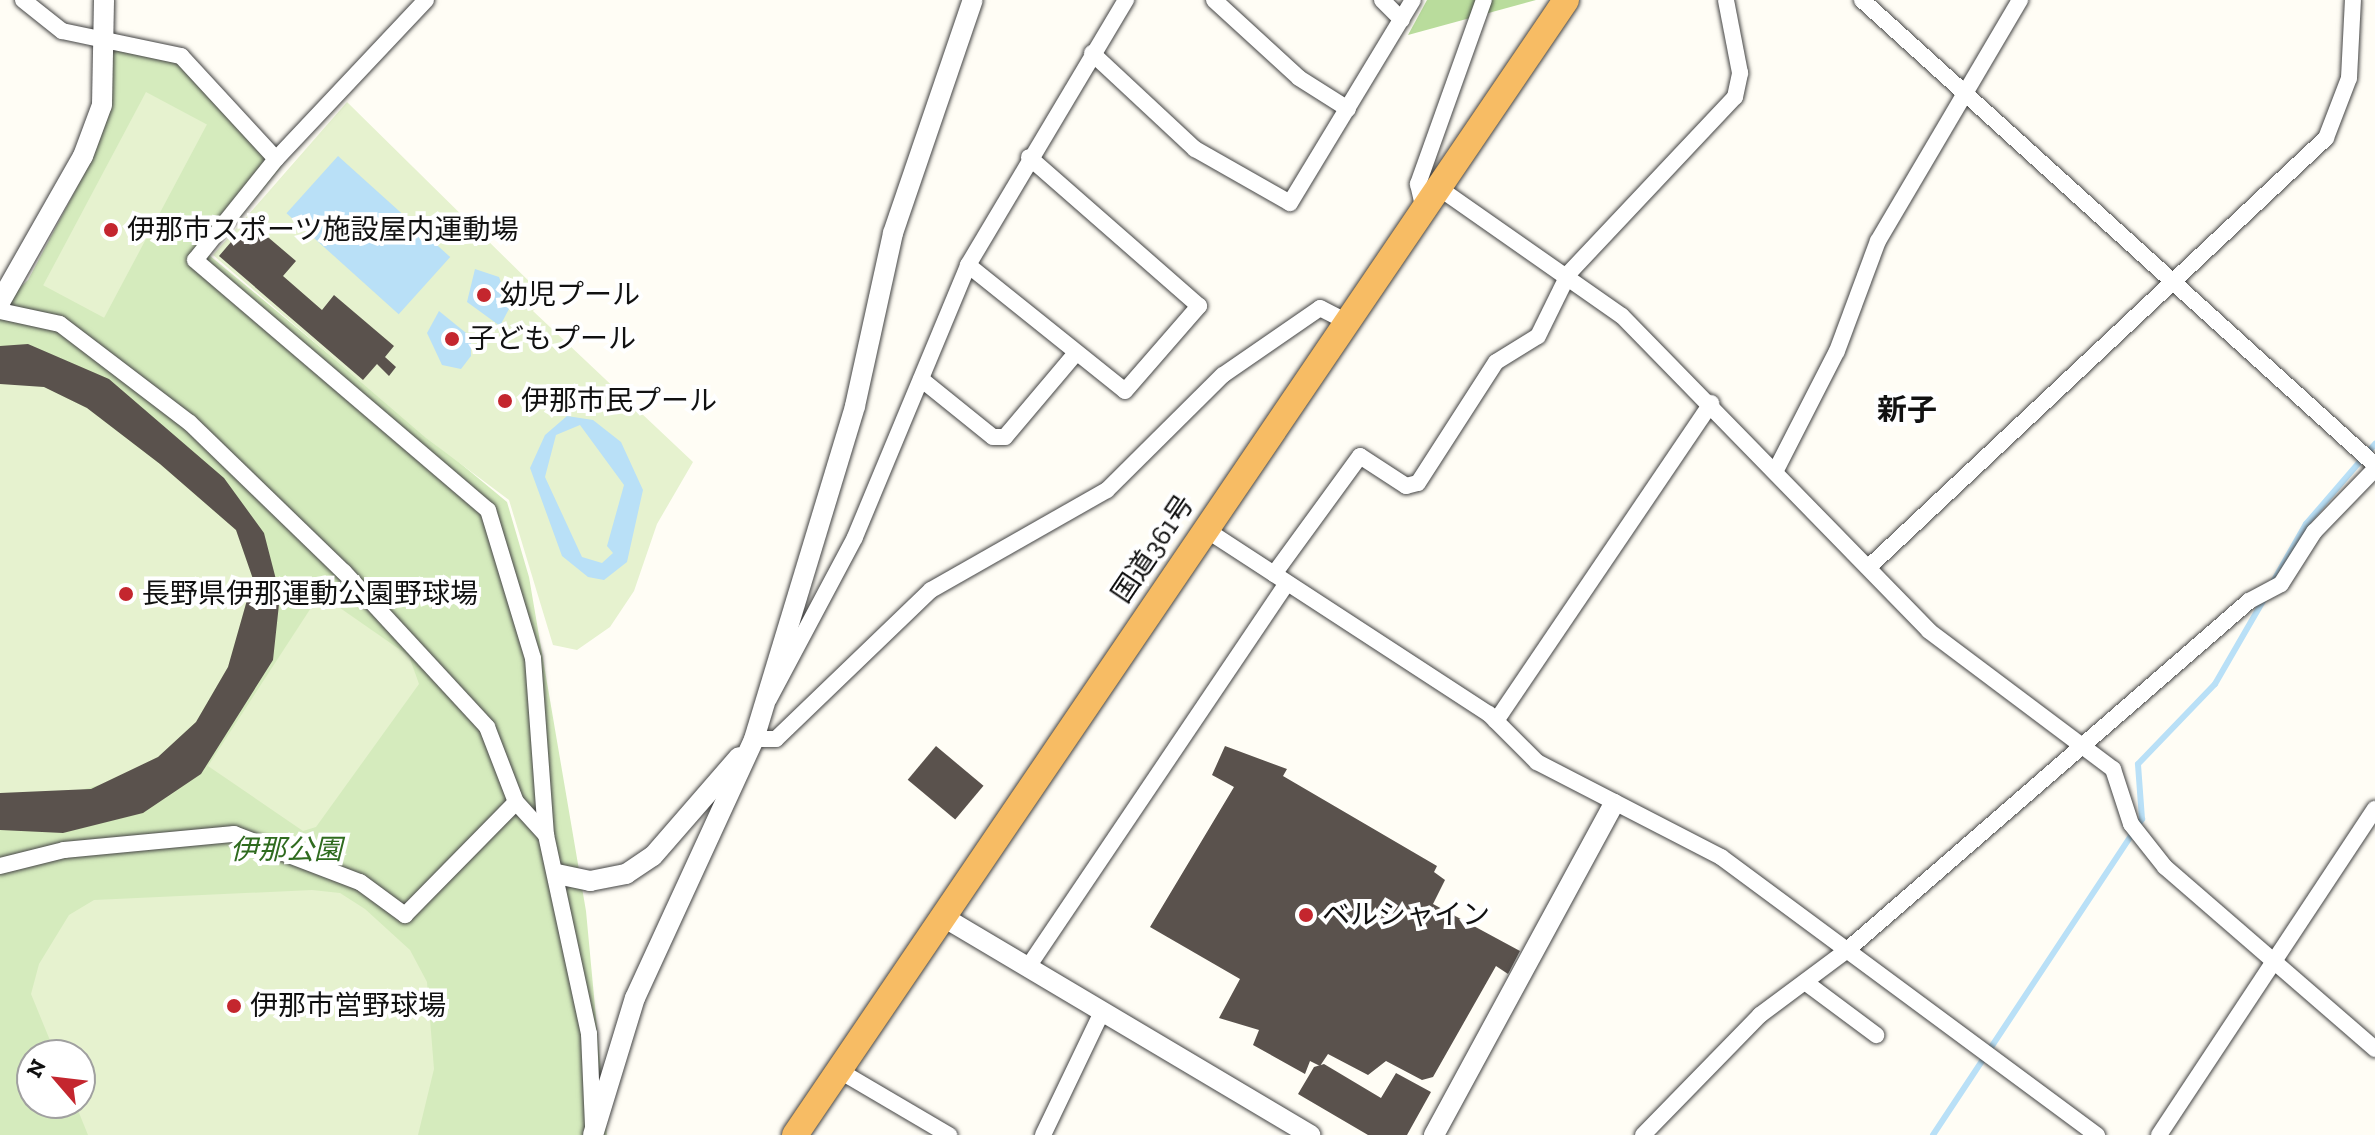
<!DOCTYPE html>
<html>
<head>
<meta charset="utf-8">
<style>
	body { margin:0 }
	#map { position:relative; width:2375px; height:1135px; overflow:hidden; background:#fffdf5; font-family:"Zilla Slab","Noto Sans JP",serif }
	div>[style] { position:absolute }
	[style*='--x'] { left:calc(var(--x)*1px); top:calc(var(--y)*1px); width:calc(var(--w)*1px); rotate:calc(var(--a)*1deg) }
	.green>* { inset:0; background:#d5ebbd }
	.forest>* { inset:0; background:#b9dc9c }
	.pitch>* { inset:0; background:#e6f2cf; transform-origin:0 0 }
	.water>* { inset:0; background:#b9e0f7; transform-origin:0 0 }
	.stream>* { height:6px; margin:-3px; padding:0 3px; transform-origin:3px; border-radius:3px; background:#b9e0f7 }
	.building>* { inset:0; background:#5a524d; transform-origin:0 0 }
	.roads { filter:drop-shadow(0 0 2px #444) drop-shadow(0 0 2px #444) }
	.minor>* { height:16px; margin:-8px; padding:0 8px; transform-origin:8px; border-radius:8px; background:#fff }
	.tertiary>* { height:20px; margin:-10px; padding:0 10px; transform-origin:10px; border-radius:10px; background:#fff }
	.trunk>* { height:26px; margin:-13px; padding:0 13px; transform-origin:13px; border-radius:13px; background:#f7bc64 }
	.dots>* { width:22px; height:22px; translate:-50% -50%; box-sizing:border-box; border:4px solid #fff; border-radius:50% }
	span { translate:-50% -50%; white-space:nowrap; text-align:center; line-height:1.15; -webkit-text-stroke:8px #fff; paint-order:stroke }
	.poi-label { font-size:28px; color:#111 }
	.left { translate:0 -50%; text-align:left }
	.street-label { font-size:28px; color:#111 }
	.park-label { font-size:28px; color:#2f6b1f; font-style:italic }
	.neighbourhood-label { font-size:30px; color:#111; font-weight:700 }
	.north { position:absolute; left:16px; top:1039px; width:80px; height:80px; box-sizing:border-box; background:#fff; border:2px solid #a0a0a0; border-radius:50%; rotate:298deg; font-size:22px; font-weight:700; line-height:32px; text-align:center; color:#111 }
	.north::after { content:''; display:block; margin:auto; width:28px; height:36px; background:#c4262e; clip-path:polygon(50% 0,100% 100%,50% 72%,0 100%) }
</style>
</head>
<body>
<div id="map">
	<div class="green">
		<div style="clip-path:polygon(evenodd,110px 48px,179px 60px,281px 167px,209px 255px,507px 502px,529px 577px,586px 911px,607px 1135px,0 1135px,0 306px,28px 280px,92px 159px,110px 48px,32px 1055px,80px 1055px,80px 1103px,32px 1103px,32px 1055px)"></div>
	</div>
	<div class="forest">
		<div style="clip-path:polygon(1427px 0,1536px 0,1408px 35px)"></div>
	</div>
	<div class="pitch">
		<div style="left:146px;top:92px;width:69px;height:219px;rotate:28deg"></div>
		<div style="clip-path:polygon(347px 102px,545px 297px,533px 311px,693px 462px,657px 524px,634px 591px,610px 627px,577px 650px,553px 645px,509px 500px,426px 438px,213px 255px)"></div>
		<div style="clip-path:polygon(7px 382px,44px 387px,87px 408px,160px 464px,236px 530px,253px 579px,228px 667px,196px 722px,158px 757px,114px 781px,62px 795px,0 793px,0 384px)"></div>
		<div style="clip-path:polygon(320px 594px,409px 656px,419px 684px,316px 827px,303px 831px,208px 766px)"></div>
		<div style="clip-path:polygon(312px 890px,340px 893px,365px 909px,410px 950px,427px 982px,434px 1069px,418px 1135px,88px 1135px,75px 1103px,80px 1055px,56px 1055px,31px 994px,39px 964px,69px 915px,94px 900px)"></div>
	</div>
	<div class="water">
		<div style="left:338px;top:156px;width:151px;height:77px;rotate:42deg"></div>
		<div style="clip-path:polygon(475px 269px,499px 277px,510px 307px,500px 326px,467px 302px)"></div>
		<div style="clip-path:polygon(439px 311px,471px 337px,471px 356px,461px 369px,442px 365px,427px 333px)"></div>
		<div style="clip-path:polygon(evenodd,567px 416px,593px 420px,621px 442px,643px 490px,627px 562px,604px 580px,588px 577px,562px 556px,530px 468px,545px 435px,567px 416px,580px 425px,624px 485px,607px 546px,613px 553px,602px 563px,582px 557px,545px 477px,556px 435px,580px 425px)"></div>
	</div>
	<div class="stream">
		<div style="--x:2273;--y:582;--w:67;--a:-60.4"></div>
		<div style="--x:2306;--y:524;--w:106;--a:-49.2"></div>
		<div style="--x:1933;--y:1135;--w:379;--a:-56.5"></div>
		<div style="--x:2142;--y:819;--w:55;--a:-94.2"></div>
		<div style="--x:2138;--y:764;--w:111;--a:-46.1"></div>
		<div style="--x:2215;--y:684;--w:98;--a:-60"></div>
	</div>
	<div class="building">
		<div style="clip-path:polygon(249px 221px,296px 261px,283px 276px,322px 310px,334px 295px,394px 346px,385px 357px,396px 367px,389px 376px,377px 364px,363px 380px,219px 256px)"></div>
		<div style="clip-path:polygon(28px 344px,109px 379px,224px 478px,264px 533px,280px 595px,273px 660px,201px 774px,143px 813px,63px 833px,0 830px,0 793px,91px 789px,158px 757px,196px 722px,228px 667px,253px 579px,236px 530px,160px 464px,87px 408px,44px 387px,0 384px,0 346px)"></div>
		<div style="left:936px;top:746px;width:62px;height:44px;rotate:40deg"></div>
		<div style="clip-path:polygon(1225px 746px,1287px 769px,1283px 776px,1437px 866px,1434px 872px,1445px 880px,1433px 904px,1520px 951px,1508px 974px,1496px 966px,1433px 1077px,1422px 1080px,1386px 1061px,1368px 1075px,1328px 1054px,1320px 1066px,1310px 1061px,1305px 1074px,1253px 1045px,1259px 1030px,1219px 1018px,1240px 979px,1150px 927px,1234px 787px,1212px 775px)"></div>
		<div style="clip-path:polygon(1324px 1064px,1381px 1098px,1396px 1073px,1431px 1092px,1407px 1135px,1368px 1135px,1298px 1094px,1314px 1067px)"></div>
	</div>
	<div class="roads">
		<div class="minor">
			<div style="--x:23;--y:0;--w:50;--a:38.5"></div>
			<div style="--x:62;--y:31;--w:122;--a:11.9"></div>
			<div style="--x:181;--y:56;--w:140;--a:47.3"></div>
			<div style="--x:426;--y:0;--w:219;--a:133.3"></div>
			<div style="--x:276;--y:159;--w:129;--a:128.7"></div>
			<div style="--x:195;--y:260;--w:385;--a:40.5"></div>
			<div style="--x:488;--y:510;--w:155;--a:73.1"></div>
			<div style="--x:533;--y:658;--w:177;--a:85.8"></div>
			<div style="--x:546;--y:835;--w:204;--a:77.8"></div>
			<div style="--x:589;--y:1034;--w:93;--a:87.5"></div>
			<div style="--x:1214;--y:0;--w:115;--a:42.5"></div>
			<div style="--x:1299;--y:78;--w:58;--a:32.3"></div>
			<div style="--x:1382;--y:0;--w:28;--a:45"></div>
			<div style="--x:1862;--y:0;--w:692;--a:42.19"></div>
			<div style="--x:1092;--y:53;--w:141;--a:43"></div>
			<div style="--x:1195;--y:149;--w:109;--a:29.6"></div>
			<div style="--x:1290;--y:203;--w:237;--a:-58.8"></div>
			<div style="--x:1439;--y:188;--w:223;--a:35"></div>
			<div style="--x:1622;--y:316;--w:440;--a:45.7"></div>
			<div style="--x:1929;--y:631;--w:230;--a:36.9"></div>
			<div style="--x:2113;--y:769;--w:58;--a:71.9"></div>
			<div style="--x:2131;--y:824;--w:55;--a:51.7"></div>
			<div style="--x:2165;--y:867;--w:278;--a:40.9"></div>
			<div style="--x:1424;--y:210;--w:27;--a:-103"></div>
			<div style="--x:1418;--y:184;--w:195;--a:-70.3"></div>
			<div style="--x:968;--y:265;--w:201;--a:38.7"></div>
			<div style="--x:1125;--y:391;--w:113;--a:-49"></div>
			<div style="--x:1199;--y:306;--w:226;--a:-138.8"></div>
			<div style="--x:0;--y:311;--w:61;--a:12.2"></div>
			<div style="--x:60;--y:324;--w:163;--a:37.3"></div>
			<div style="--x:190;--y:423;--w:214;--a:44.1"></div>
			<div style="--x:344;--y:572;--w:211;--a:47.3"></div>
			<div style="--x:487;--y:727;--w:80;--a:68.9"></div>
			<div style="--x:516;--y:802;--w:45;--a:47.7"></div>
			<div style="--x:921;--y:379;--w:92;--a:38.9"></div>
			<div style="--x:993;--y:437;--w:12;--a:0"></div>
			<div style="--x:1005;--y:437;--w:110;--a:-49.8"></div>
			<div style="--x:1777;--y:468;--w:131;--a:-62.9"></div>
			<div style="--x:1837;--y:351;--w:117;--a:-69.6"></div>
			<div style="--x:1878;--y:241;--w:280;--a:-59.5"></div>
			<div style="--x:1205;--y:529;--w:339;--a:33.1"></div>
			<div style="--x:1489;--y:714;--w:68;--a:45"></div>
			<div style="--x:1537;--y:762;--w:207;--a:27.3"></div>
			<div style="--x:1721;--y:857;--w:468;--a:36.5"></div>
			<div style="--x:1871;--y:565;--w:624;--a:-43.18"></div>
			<div style="--x:2326;--y:138;--w:64;--a:-69"></div>
			<div style="--x:2349;--y:78;--w:78;--a:-87.1"></div>
			<div style="--x:1274;--y:574;--w:146;--a:-53.9"></div>
			<div style="--x:1360;--y:456;--w:55;--a:33.1"></div>
			<div style="--x:1406;--y:486;--w:12;--a:-14"></div>
			<div style="--x:1418;--y:483;--w:144;--a:-57.2"></div>
			<div style="--x:1496;--y:362;--w:49;--a:-31.8"></div>
			<div style="--x:1538;--y:336;--w:70;--a:-63.8"></div>
			<div style="--x:1569;--y:273;--w:242;--a:-46.7"></div>
			<div style="--x:1735;--y:97;--w:25;--a:-78"></div>
			<div style="--x:1740;--y:73;--w:74;--a:-100.9"></div>
			<div style="--x:769;--y:699;--w:183;--a:-62"></div>
			<div style="--x:855;--y:537;--w:295;--a:-67.4"></div>
			<div style="--x:968;--y:265;--w:309;--a:-59.2"></div>
			<div style="--x:1496;--y:721;--w:384;--a:-55.9"></div>
			<div style="--x:754;--y:739;--w:22;--a:0"></div>
			<div style="--x:776;--y:739;--w:215;--a:-43.9"></div>
			<div style="--x:931;--y:590;--w:202;--a:-29.6"></div>
			<div style="--x:1107;--y:490;--w:163;--a:-44.8"></div>
			<div style="--x:1223;--y:375;--w:118;--a:-34.6"></div>
			<div style="--x:1320;--y:308;--w:31;--a:27"></div>
			<div style="--x:0;--y:866;--w:66;--a:-14"></div>
			<div style="--x:64;--y:850;--w:171;--a:-5.4"></div>
			<div style="--x:234;--y:834;--w:135;--a:20.9"></div>
			<div style="--x:360;--y:882;--w:56;--a:36.3"></div>
			<div style="--x:405;--y:915;--w:158;--a:-45.5"></div>
			<div style="--x:1028;--y:967;--w:463;--a:-56"></div>
			<div style="--x:1805;--y:982;--w:89;--a:36.7"></div>
			<div style="--x:838;--y:1070;--w:129;--a:30.4"></div>
			<div style="--x:1043;--y:1135;--w:136;--a:-64.4"></div>
			<div style="--x:1643;--y:1135;--w:168;--a:-45.7"></div>
			<div style="--x:1760;--y:1015;--w:107;--a:-36.7"></div>
			<div style="--x:1846;--y:951;--w:534;--a:-40.97"></div>
			<div style="--x:2249;--y:601;--w:36;--a:-28"></div>
			<div style="--x:2281;--y:584;--w:62;--a:-57.6"></div>
			<div style="--x:2314;--y:532;--w:88;--a:-45.9"></div>
			<div style="--x:2159;--y:1135;--w:391;--a:-56.5"></div>
		</div>
		<div class="tertiary">
			<div style="--x:0;--y:302;--w:168;--a:-60.4"></div>
			<div style="--x:83;--y:156;--w:54;--a:-69.6"></div>
			<div style="--x:102;--y:105;--w:105;--a:-88.9"></div>
			<div style="--x:557;--y:874;--w:34;--a:12"></div>
			<div style="--x:590;--y:881;--w:37;--a:-11"></div>
			<div style="--x:626;--y:874;--w:32;--a:-34"></div>
			<div style="--x:653;--y:856;--w:131;--a:-49"></div>
			<div style="--x:945;--y:918;--w:425;--a:30.7"></div>
			<div style="--x:593;--y:1135;--w:143;--a:-73"></div>
			<div style="--x:635;--y:998;--w:285;--a:-65.3"></div>
			<div style="--x:754;--y:739;--w:348;--a:-73.1"></div>
			<div style="--x:855;--y:406;--w:177;--a:-77.6"></div>
			<div style="--x:893;--y:233;--w:246;--a:-71.1"></div>
			<div style="--x:1434;--y:1135;--w:377;--a:-61.5"></div>
		</div>
		<div class="trunk">
			<div style="--x:795;--y:1135;--w:1372;--a:-55.81"></div>
		</div>
	</div>
	<div class="dots">
		<div style="left:111px;top:230px;background:#c4262e"></div>
		<div style="left:484px;top:295px;background:#c4262e"></div>
		<div style="left:452px;top:339px;background:#c4262e"></div>
		<div style="left:505px;top:401px;background:#c4262e"></div>
		<div style="left:126px;top:594px;background:#c4262e"></div>
		<div style="left:1306px;top:915px;background:#c4262e"></div>
		<div style="left:234px;top:1006px;background:#c4262e"></div>
	</div>
	<div class="poi-label">
		<span class="left" style="left:127px;top:230px">伊那市スポーツ施設屋内運動場</span>
		<span class="left" style="left:500px;top:295px">幼児プール</span>
		<span class="left" style="left:468px;top:339px">子どもプール</span>
		<span class="left" style="left:521px;top:401px">伊那市民プール</span>
		<span class="left" style="left:142px;top:594px">長野県伊那運動公園野球場</span>
		<span class="left" style="left:1322px;top:915px">ベルシャイン</span>
		<span class="left" style="left:250px;top:1006px">伊那市営野球場</span>
	</div>
	<div class="street-label">
		<span style="left:1153px;top:549px;rotate:-56deg">国道361号</span>
	</div>
	<div class="park-label">
		<span style="left:286px;top:850px">伊那公園</span>
	</div>
	<div class="neighbourhood-label">
		<span style="left:1907px;top:410px">新子</span>
	</div>
	<div class="north">N</div>
</div>
</body>
</html>
